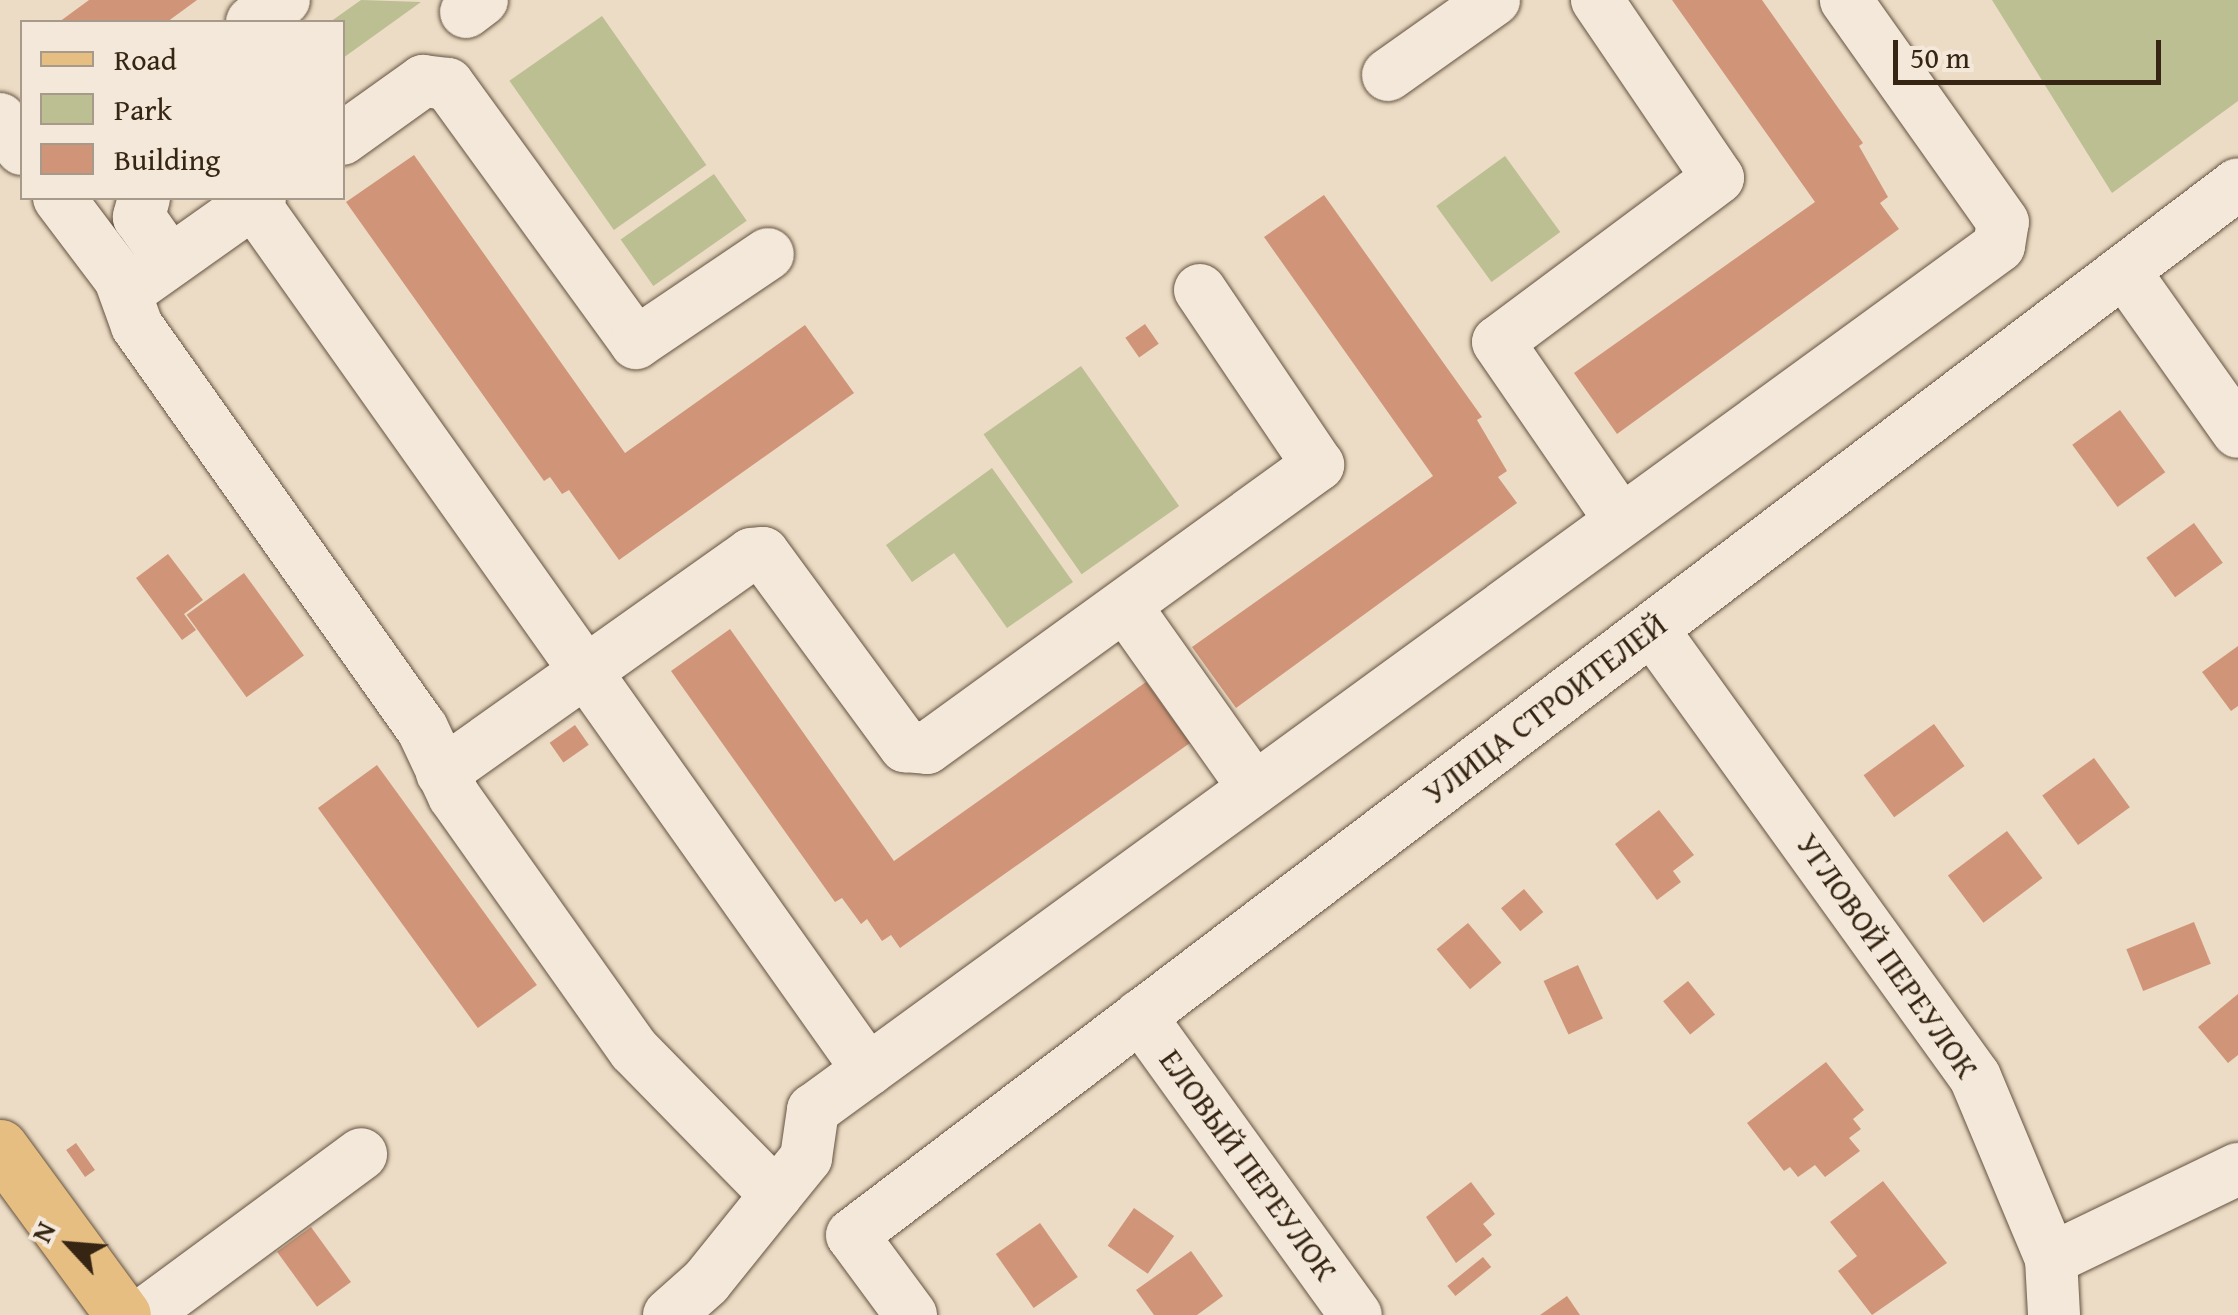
<!DOCTYPE html>
<html>
<head>
<meta charset="utf-8">
<style>
	body { margin:0 }
	#map { position:relative; width:2238px; height:1315px; overflow:hidden; background:#ecdcc5; font-family:"Gentium Book Plus",serif }
	div>[style] { position:absolute }
	[style*='--x'] { left:calc(var(--x)*1px); top:calc(var(--y)*1px); width:calc(var(--w)*1px); rotate:calc(var(--a)*1deg) }
	.green>* { inset:0; background:#bbbf92; transform-origin:0 0 }
	.building>* { inset:0; background:#d09578; transform-origin:0 0 }
	.roads { filter:drop-shadow(0 0 2px #645340) drop-shadow(0 0 2px #645340) }
	.minor>* { height:52px; margin:-26px; padding:0 26px; transform-origin:26px; border-radius:26px; background:#f3e8d9 }
	.major>* { height:55px; margin:-27.5px; padding:0 27.5px; transform-origin:27.5px; border-radius:27.5px; background:#e6be82 }
	span { translate:-50% -50%; white-space:nowrap; text-align:center; line-height:1.15; -webkit-text-stroke:8px #f3e8d9; paint-order:stroke }
	.street-label { font-size:32px; color:#362513 }
	.legend { position:absolute; left:20px; top:20px; width:325px; height:180px; box-sizing:border-box; background:#f3e8d9; border:2px solid #a79a8a; margin:0; padding:12px 18px; list-style:none; font-size:30px; color:#362513 }
	.legend li { display:flex; align-items:center; gap:20px; height:50px }
	.legend b { width:50px; border:2px solid #a79a8a }
	.north { position:absolute; left:20px; top:1195px; width:100px; height:100px; -webkit-text-stroke:8px #f3e8d9; paint-order:stroke; rotate:296deg; font-size:28px; font-weight:700; line-height:40px; text-align:center; color:#362513 }
	.north::after { content:''; display:block; margin:auto; width:35px; height:45px; background:#362513; clip-path:polygon(50% 0,100% 100%,50% 72%,0 100%) }
	.scale { position:absolute; left:1893px; top:40px; width:268px; height:45px; box-sizing:border-box; border:5px solid #362513; border-top:0; padding-left:12px; font-size:30px; line-height:35px; white-space:nowrap; color:#362513; -webkit-text-stroke:8px #f3e8d9; paint-order:stroke }
</style>
</head>
<body>
<div id="map">
	<div class="green">
		<div style="clip-path:polygon(361px 0,421px 2px,343px 58px,342px 22px,330px 22px)"></div>
		<div style="clip-path:polygon(1992px 0,2238px 0,2238px 101px,2112px 193px)"></div>
		<div style="left:602px;top:16px;width:182px;height:113px;rotate:55deg"></div>
		<div style="left:1505px;top:156px;width:94px;height:85px;rotate:54deg"></div>
		<div style="left:714px;top:174px;width:57px;height:114px;rotate:55deg"></div>
		<div style="left:1081px;top:366px;width:171px;height:119px;rotate:55deg"></div>
		<div style="clip-path:polygon(992px 468px,1073px 582px,1007px 628px,954px 553px,912px 582px,886px 545px)"></div>
	</div>
	<div class="building">
		<div style="clip-path:polygon(89px 0,197px 0,167px 22px,59px 22px)"></div>
		<div style="clip-path:polygon(1672px 0,1762px 0,1863px 143px,1859px 146px,1888px 197px,1880px 203px,1899px 229px,1617px 434px,1574px 373px,1815px 202px)"></div>
		<div style="clip-path:polygon(414px 155px,625px 453px,805px 325px,854px 393px,619px 560px,569px 490px,562px 494px,550px 477px,544px 481px,346px 202px)"></div>
		<div style="clip-path:polygon(1324px 195px,1482px 417px,1477px 420px,1507px 471px,1498px 477px,1517px 503px,1236px 708px,1192px 647px,1433px 476px,1264px 237px)"></div>
		<div style="left:1145px;top:324px;width:24px;height:24px;rotate:55deg"></div>
		<div style="left:2120px;top:410px;width:77px;height:59px;rotate:54deg"></div>
		<div style="left:2194px;top:523px;width:49px;height:59px;rotate:54deg"></div>
		<div style="clip-path:polygon(168px 554px,203px 600px,184px 614px,196px 630px,182px 640px,136px 578px)"></div>
		<div style="left:244px;top:573px;width:102px;height:71px;rotate:54deg"></div>
		<div style="clip-path:polygon(730px 629px,894px 861px,1146px 682px,1190px 743px,900px 948px,891px 935px,882px 941px,867px 919px,861px 924px,842px 898px,835px 902px,671px 671px)"></div>
		<div style="clip-path:polygon(2238px 646px,2238px 706px,2231px 711px,2202px 672px)"></div>
		<div style="left:1934px;top:724px;width:52px;height:87px;rotate:54deg"></div>
		<div style="left:575px;top:725px;width:24px;height:31px;rotate:55deg"></div>
		<div style="left:2094px;top:758px;width:61px;height:64px;rotate:54deg"></div>
		<div style="left:377px;top:765px;width:272px;height:73px;rotate:54deg"></div>
		<div style="clip-path:polygon(1659px 810px,1694px 855px,1673px 871px,1681px 882px,1657px 900px,1615px 844px)"></div>
		<div style="left:2007px;top:831px;width:59px;height:74px;rotate:53deg"></div>
		<div style="left:1524px;top:889px;width:30px;height:30px;rotate:50deg"></div>
		<div style="left:2194px;top:922px;width:45px;height:73px;rotate:68deg"></div>
		<div style="left:1468px;top:923px;width:52px;height:41px;rotate:50deg"></div>
		<div style="left:1578px;top:965px;width:59px;height:38px;rotate:65deg"></div>
		<div style="left:1688px;top:981px;width:43px;height:32px;rotate:51deg"></div>
		<div style="clip-path:polygon(2238px 994px,2238px 1055px,2228px 1063px,2198px 1027px)"></div>
		<div style="clip-path:polygon(1826px 1062px,1864px 1110px,1853px 1119px,1861px 1129px,1849px 1138px,1860px 1151px,1825px 1177px,1815px 1165px,1798px 1177px,1790px 1167px,1784px 1171px,1747px 1123px)"></div>
		<div style="left:76px;top:1143px;width:33px;height:12px;rotate:55deg"></div>
		<div style="clip-path:polygon(1883px 1181px,1947px 1263px,1872px 1315px,1838px 1271px,1857px 1256px,1830px 1222px)"></div>
		<div style="clip-path:polygon(1471px 1182px,1495px 1214px,1483px 1224px,1492px 1235px,1456px 1263px,1426px 1217px)"></div>
		<div style="left:1134px;top:1208px;width:49px;height:46px;rotate:35deg"></div>
		<div style="left:1040px;top:1223px;width:66px;height:54px;rotate:55deg"></div>
		<div style="left:311px;top:1227px;width:68px;height:42px;rotate:54deg"></div>
		<div style="clip-path:polygon(1191px 1251px,1223px 1296px,1197px 1315px,1154px 1315px,1136px 1290px)"></div>
		<div style="left:1483px;top:1257px;width:13px;height:46px;rotate:51deg"></div>
		<div style="clip-path:polygon(1567px 1296px,1580px 1315px,1540px 1315px)"></div>
	</div>
	<div class="roads">
		<div class="minor">
			<div style="--x:1597;--y:0;--w:215;--a:55.8"></div>
			<div style="--x:1718;--y:178;--w:274;--a:143.3"></div>
			<div style="--x:1498;--y:342;--w:217;--a:55.5"></div>
			<div style="--x:466;--y:12;--w:20;--a:-37"></div>
			<div style="--x:252;--y:22;--w:39;--a:-35"></div>
			<div style="--x:1388;--y:75;--w:130;--a:-35.3"></div>
			<div style="--x:0;--y:119;--w:37;--a:54"></div>
			<div style="--x:342;--y:139;--w:100;--a:-35.6"></div>
			<div style="--x:423;--y:81;--w:25;--a:7"></div>
			<div style="--x:448;--y:84;--w:320;--a:54"></div>
			<div style="--x:636;--y:343;--w:159;--a:-34"></div>
			<div style="--x:59;--y:198;--w:101;--a:53"></div>
			<div style="--x:120;--y:279;--w:50;--a:70.1"></div>
			<div style="--x:137;--y:326;--w:493;--a:54.7"></div>
			<div style="--x:422;--y:728;--w:75;--a:64.8"></div>
			<div style="--x:454;--y:796;--w:311;--a:54.7"></div>
			<div style="--x:634;--y:1050;--w:203;--a:45.6"></div>
			<div style="--x:776;--y:1195;--w:48;--a:-51"></div>
			<div style="--x:806;--y:1158;--w:49;--a:-81.7"></div>
			<div style="--x:813;--y:1110;--w:1467;--a:-36.07"></div>
			<div style="--x:1999;--y:246;--w:24;--a:-81"></div>
			<div style="--x:2003;--y:222;--w:272;--a:-125.3"></div>
			<div style="--x:144;--y:198;--w:20;--a:105"></div>
			<div style="--x:139;--y:217;--w:54;--a:54.8"></div>
			<div style="--x:253;--y:202;--w:1064;--a:54.68"></div>
			<div style="--x:2124;--y:271;--w:197;--a:54.7"></div>
			<div style="--x:127;--y:292;--w:163;--a:-35.3"></div>
			<div style="--x:1126;--y:607;--w:222;--a:54.7"></div>
			<div style="--x:1652;--y:629;--w:552;--a:54.21"></div>
			<div style="--x:1975;--y:1077;--w:197;--a:67.3"></div>
			<div style="--x:2051;--y:1259;--w:56;--a:86.9"></div>
			<div style="--x:442;--y:773;--w:379;--a:-35.3"></div>
			<div style="--x:751;--y:554;--w:12;--a:-5"></div>
			<div style="--x:763;--y:553;--w:240;--a:53.7"></div>
			<div style="--x:905;--y:746;--w:22;--a:5"></div>
			<div style="--x:927;--y:748;--w:483;--a:-35.9"></div>
			<div style="--x:1318;--y:465;--w:211;--a:-124"></div>
			<div style="--x:1140;--y:1016;--w:369;--a:54.2"></div>
			<div style="--x:2051;--y:1259;--w:208;--a:-25.7"></div>
			<div style="--x:143;--y:1315;--w:271;--a:-36.4"></div>
			<div style="--x:669;--y:1315;--w:50;--a:-41.7"></div>
			<div style="--x:706;--y:1282;--w:112;--a:-51.2"></div>
			<div style="--x:911;--y:1315;--w:99;--a:-126.4"></div>
			<div style="--x:852;--y:1235;--w:1739;--a:-37.17"></div>
		</div>
		<div class="major">
			<div style="--x:0;--y:1147;--w:208;--a:53.8"></div>
		</div>
	</div>
	<div class="street-label">
		<span style="left:1545px;top:709px;rotate:-37deg">УЛИЦА СТРОИТЕЛЕЙ</span>
		<span style="left:1887px;top:956px;rotate:55deg">УГЛОВОЙ ПЕРЕУЛОК</span>
		<span style="left:1248px;top:1165px;rotate:54deg">ЕЛОВЫЙ ПЕРЕУЛОК</span>
	</div>
	<ul class="legend">
	<li><b style="height:12px;background:#e6be82"></b>Road</li>
	<li><b style="height:28px;background:#bbbf92"></b>Park</li>
	<li><b style="height:28px;background:#d09578"></b>Building</li>
	</ul>
	<div class="north">N</div>
	<div class="scale">50 m</div>
</div>
</body>
</html>
